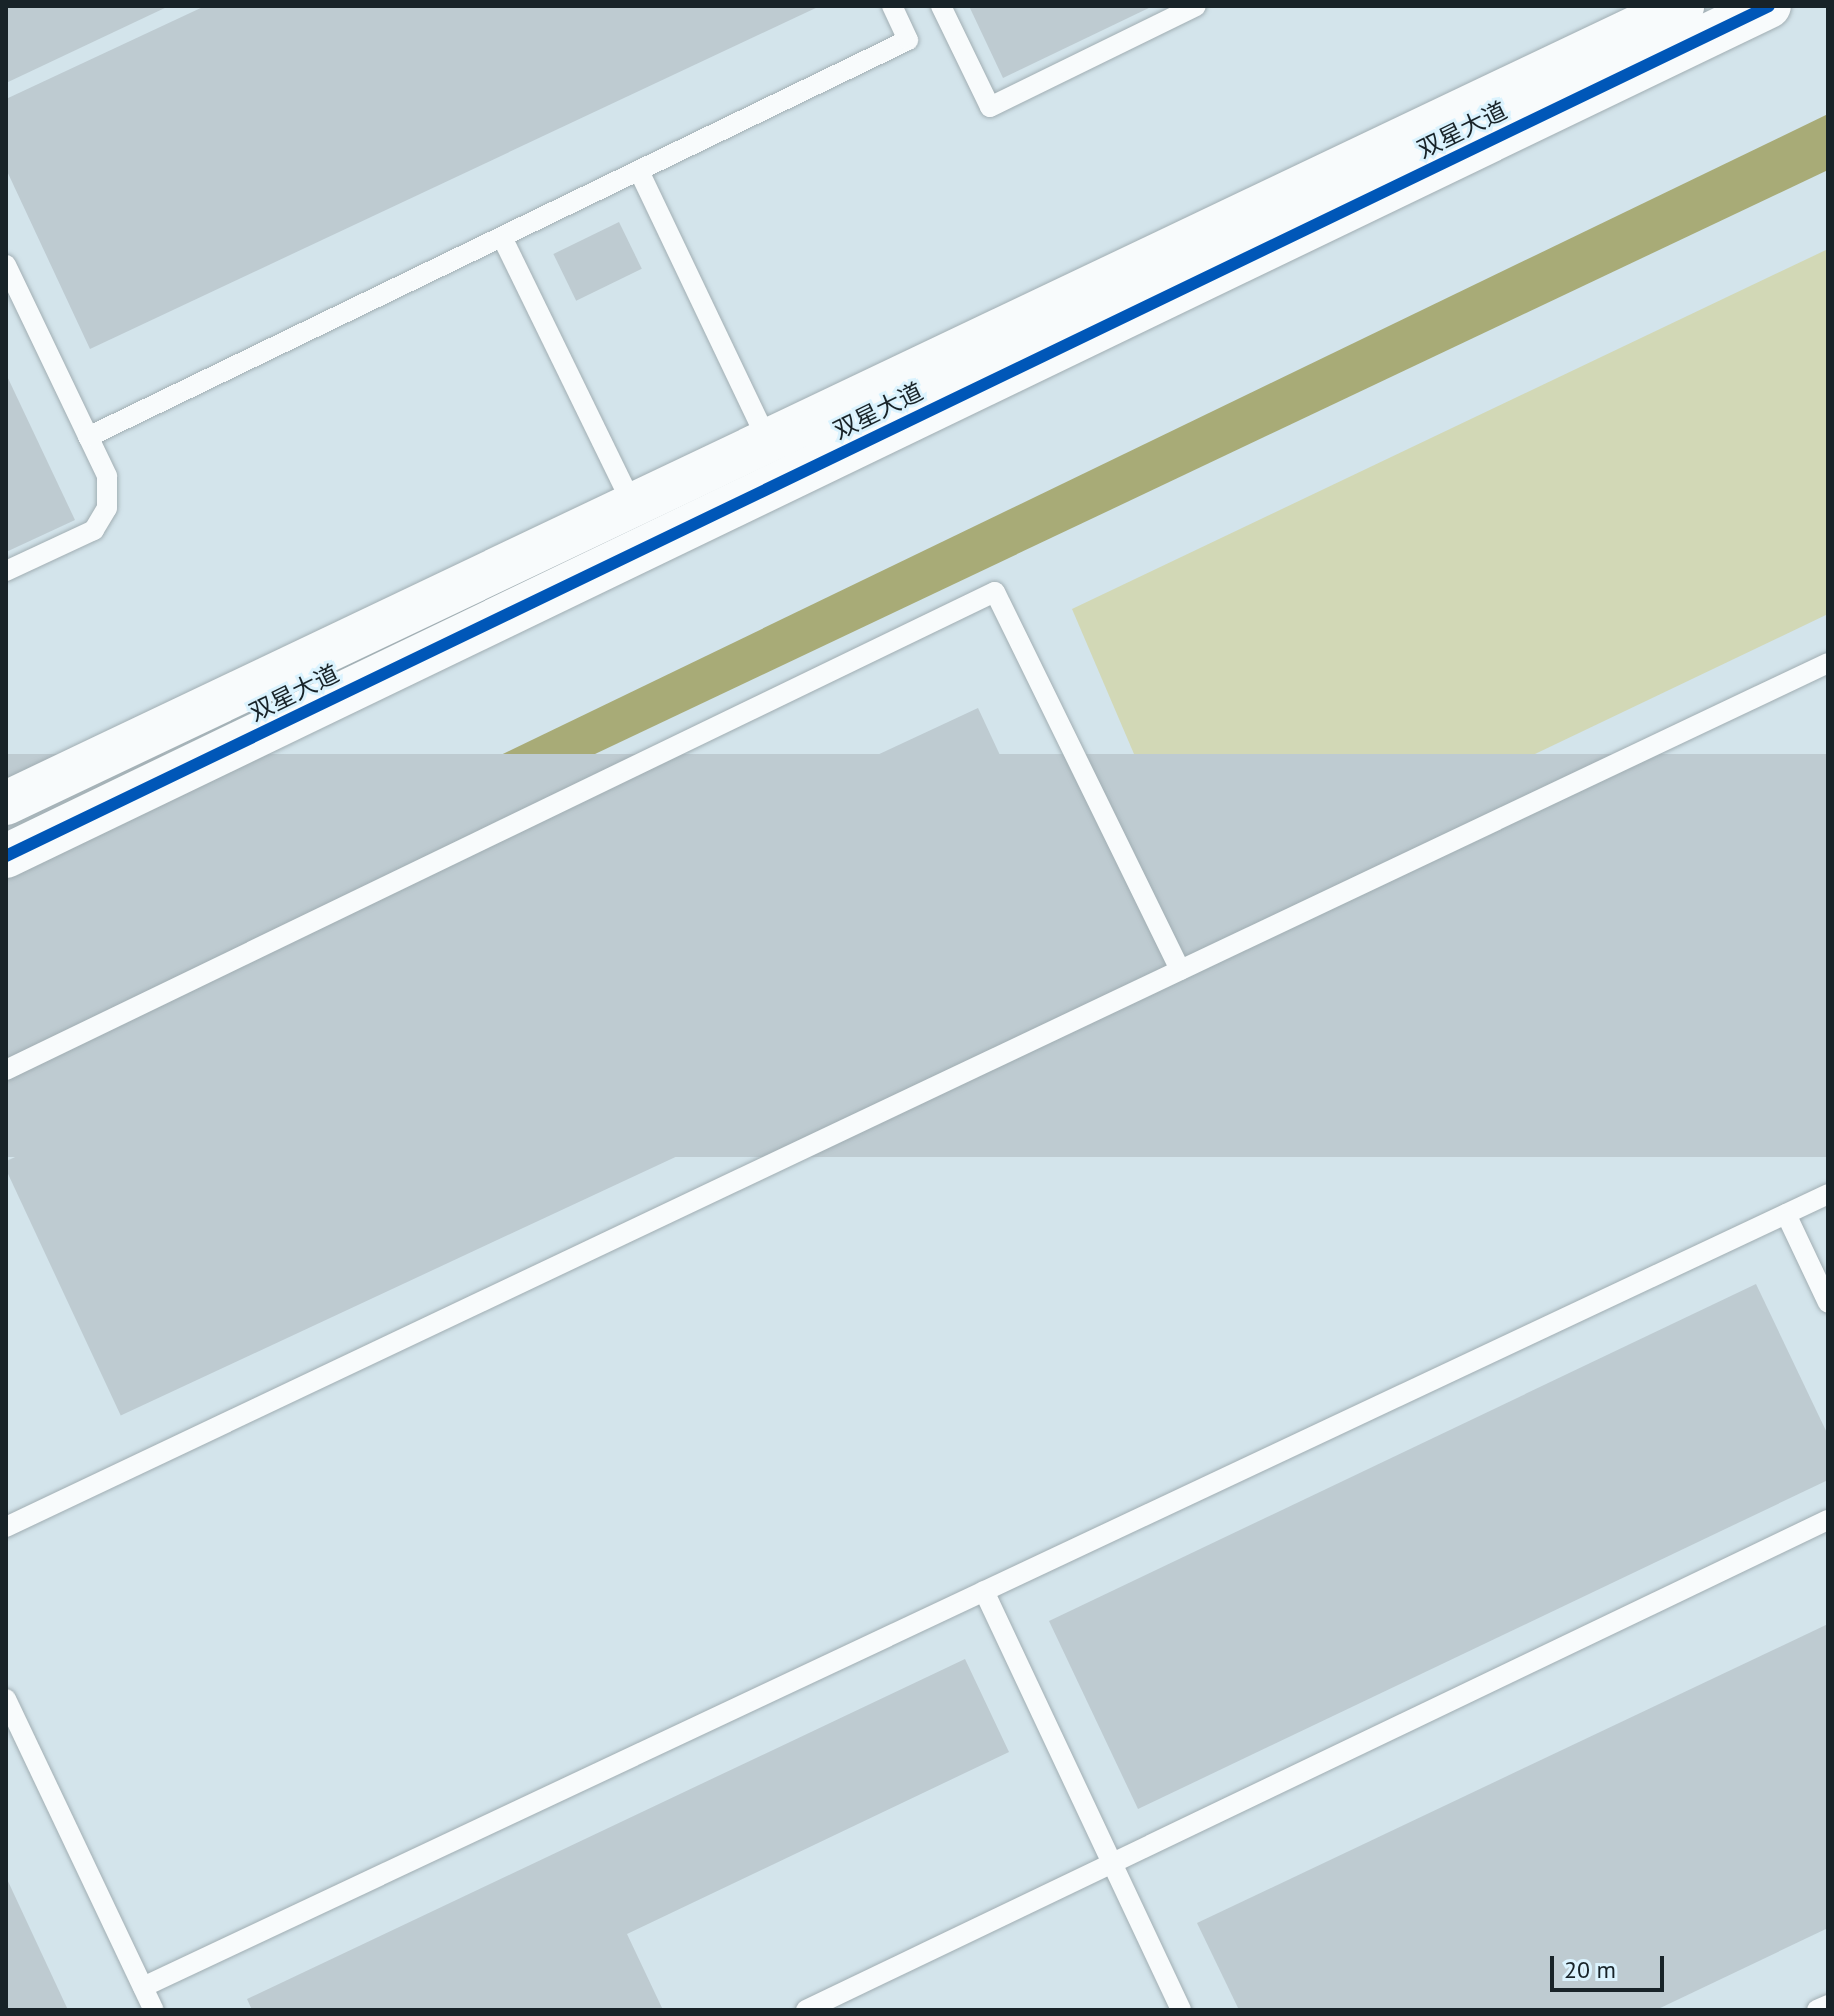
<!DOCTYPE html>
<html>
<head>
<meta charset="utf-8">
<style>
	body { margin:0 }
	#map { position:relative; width:1834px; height:2016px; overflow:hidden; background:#d3e4eb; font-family:"PT Sans","Noto Sans SC",sans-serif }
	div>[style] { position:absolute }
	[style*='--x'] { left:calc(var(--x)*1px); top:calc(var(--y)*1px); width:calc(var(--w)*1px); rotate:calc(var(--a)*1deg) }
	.green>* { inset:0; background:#d2d8b6 }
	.water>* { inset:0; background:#a8ab77 }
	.building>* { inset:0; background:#becbd1; transform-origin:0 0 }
	.roads { filter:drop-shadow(0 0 2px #a1aeb3) drop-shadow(0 0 2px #a1aeb3) }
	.lane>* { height:20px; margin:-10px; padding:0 10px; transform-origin:10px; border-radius:10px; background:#f8fbfc }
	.secondary>* { height:44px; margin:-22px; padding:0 22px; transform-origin:22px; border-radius:22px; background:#f8fbfc }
	.cycleway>* { height:12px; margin:-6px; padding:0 6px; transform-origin:6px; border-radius:6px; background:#0057b8 }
	span { translate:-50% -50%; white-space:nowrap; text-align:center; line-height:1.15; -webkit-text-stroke:6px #dbf3fe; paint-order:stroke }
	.street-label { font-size:24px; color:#182328 }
	.frame { position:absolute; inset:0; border:8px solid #182328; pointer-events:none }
	.scale { position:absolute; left:1550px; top:1956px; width:114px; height:36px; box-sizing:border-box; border:4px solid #182328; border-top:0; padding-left:10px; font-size:24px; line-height:28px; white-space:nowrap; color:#182328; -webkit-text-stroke:6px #dbf3fe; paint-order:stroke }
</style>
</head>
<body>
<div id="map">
	<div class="green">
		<div style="clip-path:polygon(1828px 249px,1828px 614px,1202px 913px,1072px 609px)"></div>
	</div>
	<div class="water">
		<div style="clip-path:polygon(1828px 114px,1828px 170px,6px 1033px,6px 994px)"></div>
	</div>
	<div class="building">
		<div style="clip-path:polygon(6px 6px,169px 6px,6px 83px)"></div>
		<div style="clip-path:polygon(205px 6px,820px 6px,90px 349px,6px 169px,6px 99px)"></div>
		<div style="clip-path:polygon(969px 6px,1153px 6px,1003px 78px)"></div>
		<div style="left:619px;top:222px;width:52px;height:73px;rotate:64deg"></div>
		<div style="clip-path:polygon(6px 374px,75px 520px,6px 552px)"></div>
		<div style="left:978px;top:708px;width:279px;height:1076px;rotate:65deg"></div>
		<div style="left:1828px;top:754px;width:403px;height:1975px;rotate:90deg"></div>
		<div style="clip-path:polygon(1756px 1284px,1828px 1435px,1828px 1480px,1138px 1809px,1049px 1621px)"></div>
		<div style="clip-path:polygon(1828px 1624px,1828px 1928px,1656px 2010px,1239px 2010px,1197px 1923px)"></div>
		<div style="clip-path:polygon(965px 1659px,1009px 1752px,627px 1934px,663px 2010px,252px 2010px,247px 1999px)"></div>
		<div style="clip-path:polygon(6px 1877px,68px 2010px,6px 2010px)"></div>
	</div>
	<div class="roads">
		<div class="lane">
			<div style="--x:941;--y:6;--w:112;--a:64.1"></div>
			<div style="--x:990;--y:107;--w:229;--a:-26.1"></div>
			<div style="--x:639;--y:171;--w:302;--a:64.5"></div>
			<div style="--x:502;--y:237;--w:304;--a:64"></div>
			<div style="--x:6;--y:265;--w:234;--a:64.4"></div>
			<div style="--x:107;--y:476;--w:32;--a:90"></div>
			<div style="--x:107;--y:508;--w:26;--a:121"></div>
			<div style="--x:94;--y:530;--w:97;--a:155"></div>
			<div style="--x:88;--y:437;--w:911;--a:-25.83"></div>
			<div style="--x:908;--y:40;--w:38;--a:-115"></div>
			<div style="--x:6;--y:1070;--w:1098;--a:-25.8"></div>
			<div style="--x:995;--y:592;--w:421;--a:63.9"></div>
			<div style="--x:1786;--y:1214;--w:98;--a:64.7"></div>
			<div style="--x:6;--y:1527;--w:2016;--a:-25.37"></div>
			<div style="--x:984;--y:1591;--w:463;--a:64.8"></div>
			<div style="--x:6;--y:1699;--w:344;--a:64.6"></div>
			<div style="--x:143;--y:1987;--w:1862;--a:-25.2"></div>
			<div style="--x:806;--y:2010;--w:1133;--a:-25.62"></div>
			<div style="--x:1817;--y:2010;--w:12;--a:-24"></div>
		</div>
		<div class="secondary">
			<div style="--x:6;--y:803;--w:1856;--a:-25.43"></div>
			<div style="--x:6;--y:856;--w:1957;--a:-25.74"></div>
		</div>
	</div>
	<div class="cycleway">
		<div style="--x:6;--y:856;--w:1957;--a:-25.74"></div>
	</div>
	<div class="street-label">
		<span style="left:1462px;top:130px;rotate:-26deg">双星大道</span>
		<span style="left:878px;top:411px;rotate:-26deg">双星大道</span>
		<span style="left:294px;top:693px;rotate:-26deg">双星大道</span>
	</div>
	<div class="frame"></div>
	<div class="scale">20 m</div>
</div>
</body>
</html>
